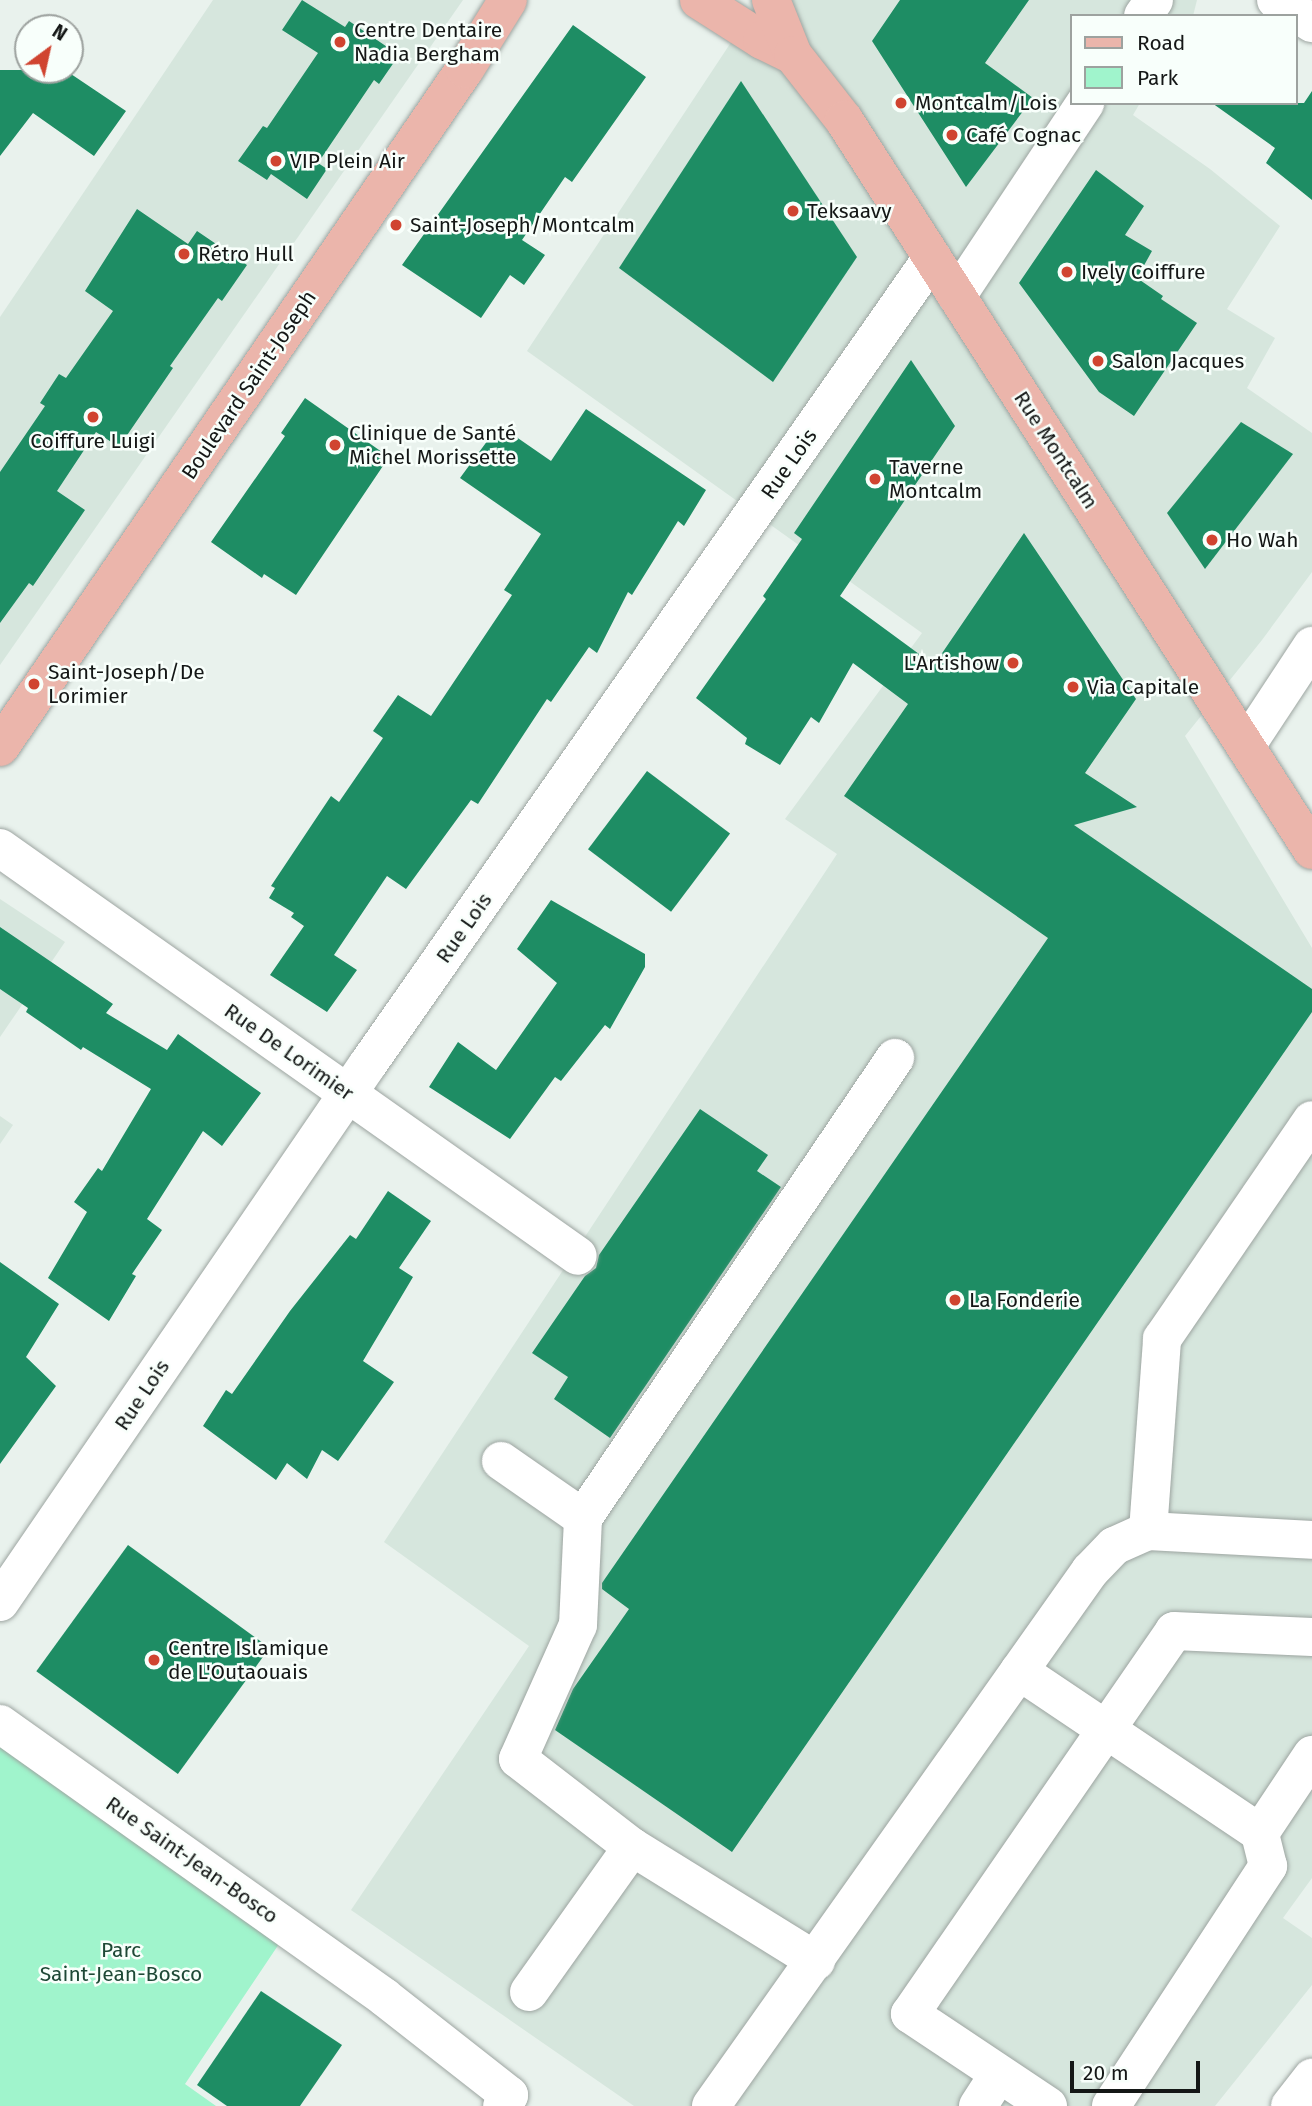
<!DOCTYPE html>
<html>
<head>
<meta charset="utf-8">
<style>
	body { margin:0 }
	#map { position:relative; width:1312px; height:2106px; overflow:hidden; background:#e9f2ed; font-family:"Fira Sans",sans-serif }
	div>[style] { position:absolute }
	[style*='--x'] { left:calc(var(--x)*1px); top:calc(var(--y)*1px); width:calc(var(--w)*1px); rotate:calc(var(--a)*1deg) }
	.built>* { inset:0; background:#d6e6dd }
	.green>* { inset:0; background:#a0f4cc }
	.building>* { inset:0; background:#1e8d64; transform-origin:0 0 }
	.roads { filter:drop-shadow(0 0 2px #9da5a1) drop-shadow(0 0 2px #9da5a1) }
	.minor>* { height:38px; margin:-19px; padding:0 19px; transform-origin:19px; border-radius:19px; background:#fff }
	.major>* { height:38px; margin:-19px; padding:0 19px; transform-origin:19px; border-radius:19px; background:#ebb5ab }
	.dots>* { width:19px; height:19px; translate:-50% -50%; box-sizing:border-box; border:4px solid #f8fffb; border-radius:50% }
	span { translate:-50% -50%; white-space:nowrap; text-align:center; line-height:1.15; -webkit-text-stroke:5px #f8fffb; paint-order:stroke }
	.poi-label { font-size:21px; color:#141716 }
	.left { translate:0 -50%; text-align:left }
	.right { translate:-100% -50%; text-align:right }
	.street-label { font-size:21px; color:#141716 }
	.park-label { font-size:21px; color:#1e4936 }
	.legend { position:absolute; left:1070px; top:14px; width:228px; height:91px; box-sizing:border-box; background:#f8fffb; border:2px solid #9da29f; margin:0; padding:9px 12px; list-style:none; font-size:21px; color:#141716 }
	.legend li { display:flex; align-items:center; gap:14px; height:35px }
	.legend b { width:35px; border:2px solid #9da29f }
	.north { position:absolute; left:14px; top:14px; width:70px; height:70px; box-sizing:border-box; background:#f8fffb; border:2px solid #9da29f; border-radius:50%; rotate:33deg; font-size:19px; font-weight:700; line-height:28px; text-align:center; color:#141716 }
	.north::after { content:''; display:block; margin:auto; width:24px; height:32px; background:#d04430; clip-path:polygon(50% 0,100% 100%,50% 72%,0 100%) }
	.scale { position:absolute; left:1070px; top:2061px; width:130px; height:32px; box-sizing:border-box; border:4px solid #141716; border-top:0; padding-left:9px; font-size:21px; line-height:24px; white-space:nowrap; color:#141716; -webkit-text-stroke:5px #f8fffb; paint-order:stroke }
</style>
</head>
<body>
<div id="map">
	<div class="built">
		<div style="clip-path:polygon(213px 0,463px 0,0 665px,0 317px)"></div>
		<div style="clip-path:polygon(759px 0,1197px 0,1193px 16px,1072px 16px,1072px 103px,1140px 103px,1133px 115px,1210px 169px,1280px 226px,1227px 309px,1275px 338px,1247px 388px,1312px 433px,1312px 572px,1262px 640px,1185px 736px,1312px 948px,1312px 1878px,1283px 1918px,1312px 1938px,1312px 1985px,1215px 2106px,634px 2106px,351px 1910px,529px 1646px,384px 1542px,837px 854px,785px 819px,922px 633px,527px 351px)"></div>
		<div style="clip-path:polygon(0 899px,65px 942px,0 1037px)"></div>
		<div style="clip-path:polygon(0 1116px,13px 1125px,0 1144px)"></div>
	</div>
	<div class="green">
		<div style="clip-path:polygon(0 1723px,289px 1929px,185px 2084px,216px 2106px,0 2106px)"></div>
	</div>
	<div class="building">
		<div style="clip-path:polygon(302px 0,345px 27px,349px 21px,399px 55px,379px 84px,374px 80px,318px 163px,327px 169px,307px 199px,271px 174px,267px 180px,238px 161px,263px 126px,267px 128px,318px 53px,282px 30px)"></div>
		<div style="clip-path:polygon(900px 0,1029px 0,985px 63px,1033px 98px,966px 187px,872px 41px)"></div>
		<div style="clip-path:polygon(573px 25px,646px 77px,572px 182px,565px 177px,522px 240px,545px 255px,524px 285px,510px 275px,481px 318px,402px 265px)"></div>
		<div style="clip-path:polygon(0 70px,65px 70px,126px 111px,94px 156px,33px 113px,0 156px)"></div>
		<div style="clip-path:polygon(741px 81px,857px 257px,773px 382px,619px 268px)"></div>
		<div style="clip-path:polygon(1312px 91px,1312px 200px,1266px 163px,1275px 148px,1212px 103px,1304px 103px)"></div>
		<div style="clip-path:polygon(1096px 170px,1144px 206px,1125px 235px,1152px 251px,1137px 278px,1163px 296px,1161px 299px,1197px 323px,1134px 416px,1099px 392px,1019px 283px)"></div>
		<div style="clip-path:polygon(137px 209px,188px 244px,197px 231px,247px 265px,222px 301px,218px 298px,170px 366px,173px 368px,119px 447px,96px 432px,57px 491px,85px 510px,33px 586px,29px 583px,0 623px,0 472px,45px 406px,40px 403px,59px 374px,66px 378px,113px 311px,85px 291px)"></div>
		<div style="clip-path:polygon(911px 360px,955px 426px,840px 596px,934px 665px,1024px 533px,1136px 699px,1085px 773px,1137px 807px,1074px 825px,1312px 989px,1312px 1012px,732px 1852px,555px 1730px,573px 1689px,629px 1609px,602px 1589px,602px 1583px,1048px 938px,844px 796px,908px 704px,853px 663px,819px 723px,811px 717px,780px 765px,745px 744px,747px 738px,696px 698px,766px 599px,763px 596px,802px 539px,794px 533px)"></div>
		<div style="clip-path:polygon(305px 398px,389px 457px,296px 595px,264px 574px,262px 578px,211px 542px,285px 436px,281px 433px)"></div>
		<div style="clip-path:polygon(586px 409px,706px 490px,684px 526px,678px 521px,632px 595px,628px 592px,597px 653px,589px 647px,551px 702px,547px 699px,478px 804px,471px 800px,406px 889px,387px 876px,334px 955px,357px 970px,327px 1012px,270px 975px,304px 926px,291px 917px,294px 913px,269px 898px,275px 888px,271px 886px,331px 796px,339px 802px,383px 738px,373px 731px,398px 695px,431px 716px,512px 595px,504px 590px,541px 534px,460px 478px,499px 425px,551px 461px)"></div>
		<div style="clip-path:polygon(1241px 422px,1293px 454px,1205px 569px,1167px 513px)"></div>
		<div style="left:647px;top:771px;width:104px;height:98px;rotate:37deg"></div>
		<div style="clip-path:polygon(551px 900px,645px 954px,645px 967px,610px 1029px,605px 1025px,561px 1081px,555px 1077px,510px 1139px,429px 1087px,458px 1042px,496px 1070px,557px 983px,517px 949px)"></div>
		<div style="clip-path:polygon(0 927px,113px 1004px,106px 1013px,167px 1050px,178px 1034px,261px 1093px,222px 1146px,203px 1131px,147px 1219px,162px 1230px,132px 1274px,136px 1276px,109px 1321px,48px 1278px,87px 1212px,74px 1202px,98px 1168px,102px 1171px,151px 1089px,83px 1047px,81px 1050px,26px 1012px,28px 1008px,0 989px)"></div>
		<div style="clip-path:polygon(700px 1109px,768px 1155px,757px 1171px,781px 1187px,610px 1438px,554px 1399px,568px 1377px,532px 1353px,585px 1276px,596px 1268px,599px 1255px)"></div>
		<div style="clip-path:polygon(388px 1191px,431px 1221px,399px 1268px,413px 1277px,363px 1361px,394px 1382px,338px 1461px,322px 1450px,307px 1479px,287px 1463px,276px 1480px,203px 1426px,226px 1390px,232px 1394px,290px 1311px,350px 1235px,356px 1239px)"></div>
		<div style="clip-path:polygon(0 1262px,59px 1304px,26px 1357px,56px 1386px,0 1464px)"></div>
		<div style="left:128px;top:1545px;width:175px;height:156px;rotate:36deg"></div>
		<div style="clip-path:polygon(261px 1991px,342px 2045px,300px 2106px,227px 2106px,197px 2085px)"></div>
	</div>
	<div class="roads">
		<div class="minor">
			<div style="--x:1276;--y:0;--w:43;--a:32.6"></div>
			<div style="--x:1143;--y:16;--w:19;--a:-55"></div>
			<div style="--x:957;--y:296;--w:232;--a:-56.4"></div>
			<div style="--x:1246;--y:746;--w:120;--a:-56.6"></div>
			<div style="--x:0;--y:848;--w:707;--a:35.22"></div>
			<div style="--x:501;--y:1461;--w:100;--a:34.8"></div>
			<div style="--x:1148;--y:1531;--w:193;--a:-85.8"></div>
			<div style="--x:1162;--y:1339;--w:265;--a:-55.6"></div>
			<div style="--x:0;--y:1602;--w:652;--a:-55.63"></div>
			<div style="--x:368;--y:1064;--w:984;--a:-55.02"></div>
			<div style="--x:1019;--y:1671;--w:290;--a:33.9"></div>
			<div style="--x:1260;--y:1833;--w:94;--a:-56.3"></div>
			<div style="--x:0;--y:1724;--w:471;--a:35.4"></div>
			<div style="--x:384;--y:1997;--w:159;--a:38.1"></div>
			<div style="--x:509;--y:2095;--w:13;--a:122"></div>
			<div style="--x:816;--y:1961;--w:216;--a:-148.2"></div>
			<div style="--x:632;--y:1847;--w:144;--a:-142.3"></div>
			<div style="--x:518;--y:1759;--w:147;--a:-65.9"></div>
			<div style="--x:578;--y:1625;--w:107;--a:-87.3"></div>
			<div style="--x:583;--y:1518;--w:556;--a:-55.85"></div>
			<div style="--x:529;--y:1992;--w:178;--a:-54.6"></div>
			<div style="--x:711;--y:2106;--w:656;--a:-54.69"></div>
			<div style="--x:1090;--y:1571;--w:35;--a:-46"></div>
			<div style="--x:1114;--y:1546;--w:37;--a:-24"></div>
			<div style="--x:1148;--y:1531;--w:164;--a:3.1"></div>
			<div style="--x:978;--y:2106;--w:38;--a:-57"></div>
			<div style="--x:1048;--y:2106;--w:166;--a:-146.3"></div>
			<div style="--x:910;--y:2014;--w:465;--a:-55.4"></div>
			<div style="--x:1174;--y:1631;--w:138;--a:2.5"></div>
			<div style="--x:1111;--y:2106;--w:287;--a:-56.8"></div>
			<div style="--x:1268;--y:1866;--w:34;--a:-104"></div>
			<div style="--x:1290;--y:2106;--w:36;--a:-52"></div>
		</div>
		<div class="major">
			<div style="--x:699;--y:0;--w:75;--a:32.4"></div>
			<div style="--x:762;--y:40;--w:34;--a:26"></div>
			<div style="--x:771;--y:0;--w:59;--a:68.2"></div>
			<div style="--x:793;--y:55;--w:83;--a:51.9"></div>
			<div style="--x:844;--y:120;--w:867;--a:57.34"></div>
			<div style="--x:0;--y:747;--w:822;--a:-55.56"></div>
			<div style="--x:465;--y:69;--w:81;--a:-58.1"></div>
		</div>
	</div>
	<div class="dots">
		<div style="left:340px;top:42px;background:#d04430"></div>
		<div style="left:901px;top:103px;background:#d04430"></div>
		<div style="left:952px;top:135px;background:#d04430"></div>
		<div style="left:276px;top:161px;background:#d04430"></div>
		<div style="left:793px;top:211px;background:#d04430"></div>
		<div style="left:396px;top:225px;background:#d04430"></div>
		<div style="left:184px;top:254px;background:#d04430"></div>
		<div style="left:1067px;top:272px;background:#d04430"></div>
		<div style="left:1098px;top:361px;background:#d04430"></div>
		<div style="left:93px;top:417px;background:#d04430"></div>
		<div style="left:335px;top:445px;background:#d04430"></div>
		<div style="left:875px;top:479px;background:#d04430"></div>
		<div style="left:1212px;top:540px;background:#d04430"></div>
		<div style="left:1013px;top:663px;background:#d04430"></div>
		<div style="left:34px;top:684px;background:#d04430"></div>
		<div style="left:1073px;top:687px;background:#d04430"></div>
		<div style="left:955px;top:1300px;background:#d04430"></div>
		<div style="left:154px;top:1660px;background:#d04430"></div>
	</div>
	<div class="poi-label">
		<span class="left" style="left:354px;top:42px">Centre Dentaire<br>Nadia Bergham</span>
		<span class="left" style="left:915px;top:103px">Montcalm/Lois</span>
		<span class="left" style="left:966px;top:135px">Café Cognac</span>
		<span class="left" style="left:290px;top:161px">VIP Plein Air</span>
		<span class="left" style="left:807px;top:211px">Teksaavy</span>
		<span class="left" style="left:410px;top:225px">Saint-Joseph/Montcalm</span>
		<span class="left" style="left:198px;top:254px">Rétro Hull</span>
		<span class="left" style="left:1081px;top:272px">Ively Coiffure</span>
		<span class="left" style="left:1112px;top:361px">Salon Jacques</span>
		<span class="left" style="left:349px;top:445px">Clinique de Santé<br>Michel Morissette</span>
		<span style="left:93px;top:441px">Coiffure Luigi</span>
		<span class="left" style="left:889px;top:479px">Taverne<br>Montcalm</span>
		<span class="left" style="left:1226px;top:540px">Ho Wah</span>
		<span class="right" style="left:999px;top:663px">L'Artishow</span>
		<span class="left" style="left:48px;top:684px">Saint-Joseph/De<br>Lorimier</span>
		<span class="left" style="left:1087px;top:687px">Via Capitale</span>
		<span class="left" style="left:969px;top:1300px">La Fonderie</span>
		<span class="left" style="left:168px;top:1660px">Centre Islamique<br>de L'Outaouais</span>
	</div>
	<div class="street-label">
		<span style="left:249px;top:385px;rotate:-56deg">Boulevard Saint-Joseph</span>
		<span style="left:1056px;top:450px;rotate:57deg">Rue Montcalm</span>
		<span style="left:789px;top:464px;rotate:-55deg">Rue Lois</span>
		<span style="left:464px;top:928px;rotate:-55deg">Rue Lois</span>
		<span style="left:289px;top:1052px;rotate:35deg">Rue De Lorimier</span>
		<span style="left:142px;top:1395px;rotate:-56deg">Rue Lois</span>
		<span style="left:192px;top:1860px;rotate:35deg">Rue Saint-Jean-Bosco</span>
	</div>
	<div class="park-label">
		<span style="left:121px;top:1962px">Parc<br>Saint-Jean-Bosco</span>
	</div>
	<ul class="legend">
	<li><b style="height:9px;background:#ebb5ab"></b>Road</li>
	<li><b style="height:19px;background:#a0f4cc"></b>Park</li>
	</ul>
	<div class="north">N</div>
	<div class="scale">20 m</div>
</div>
</body>
</html>
